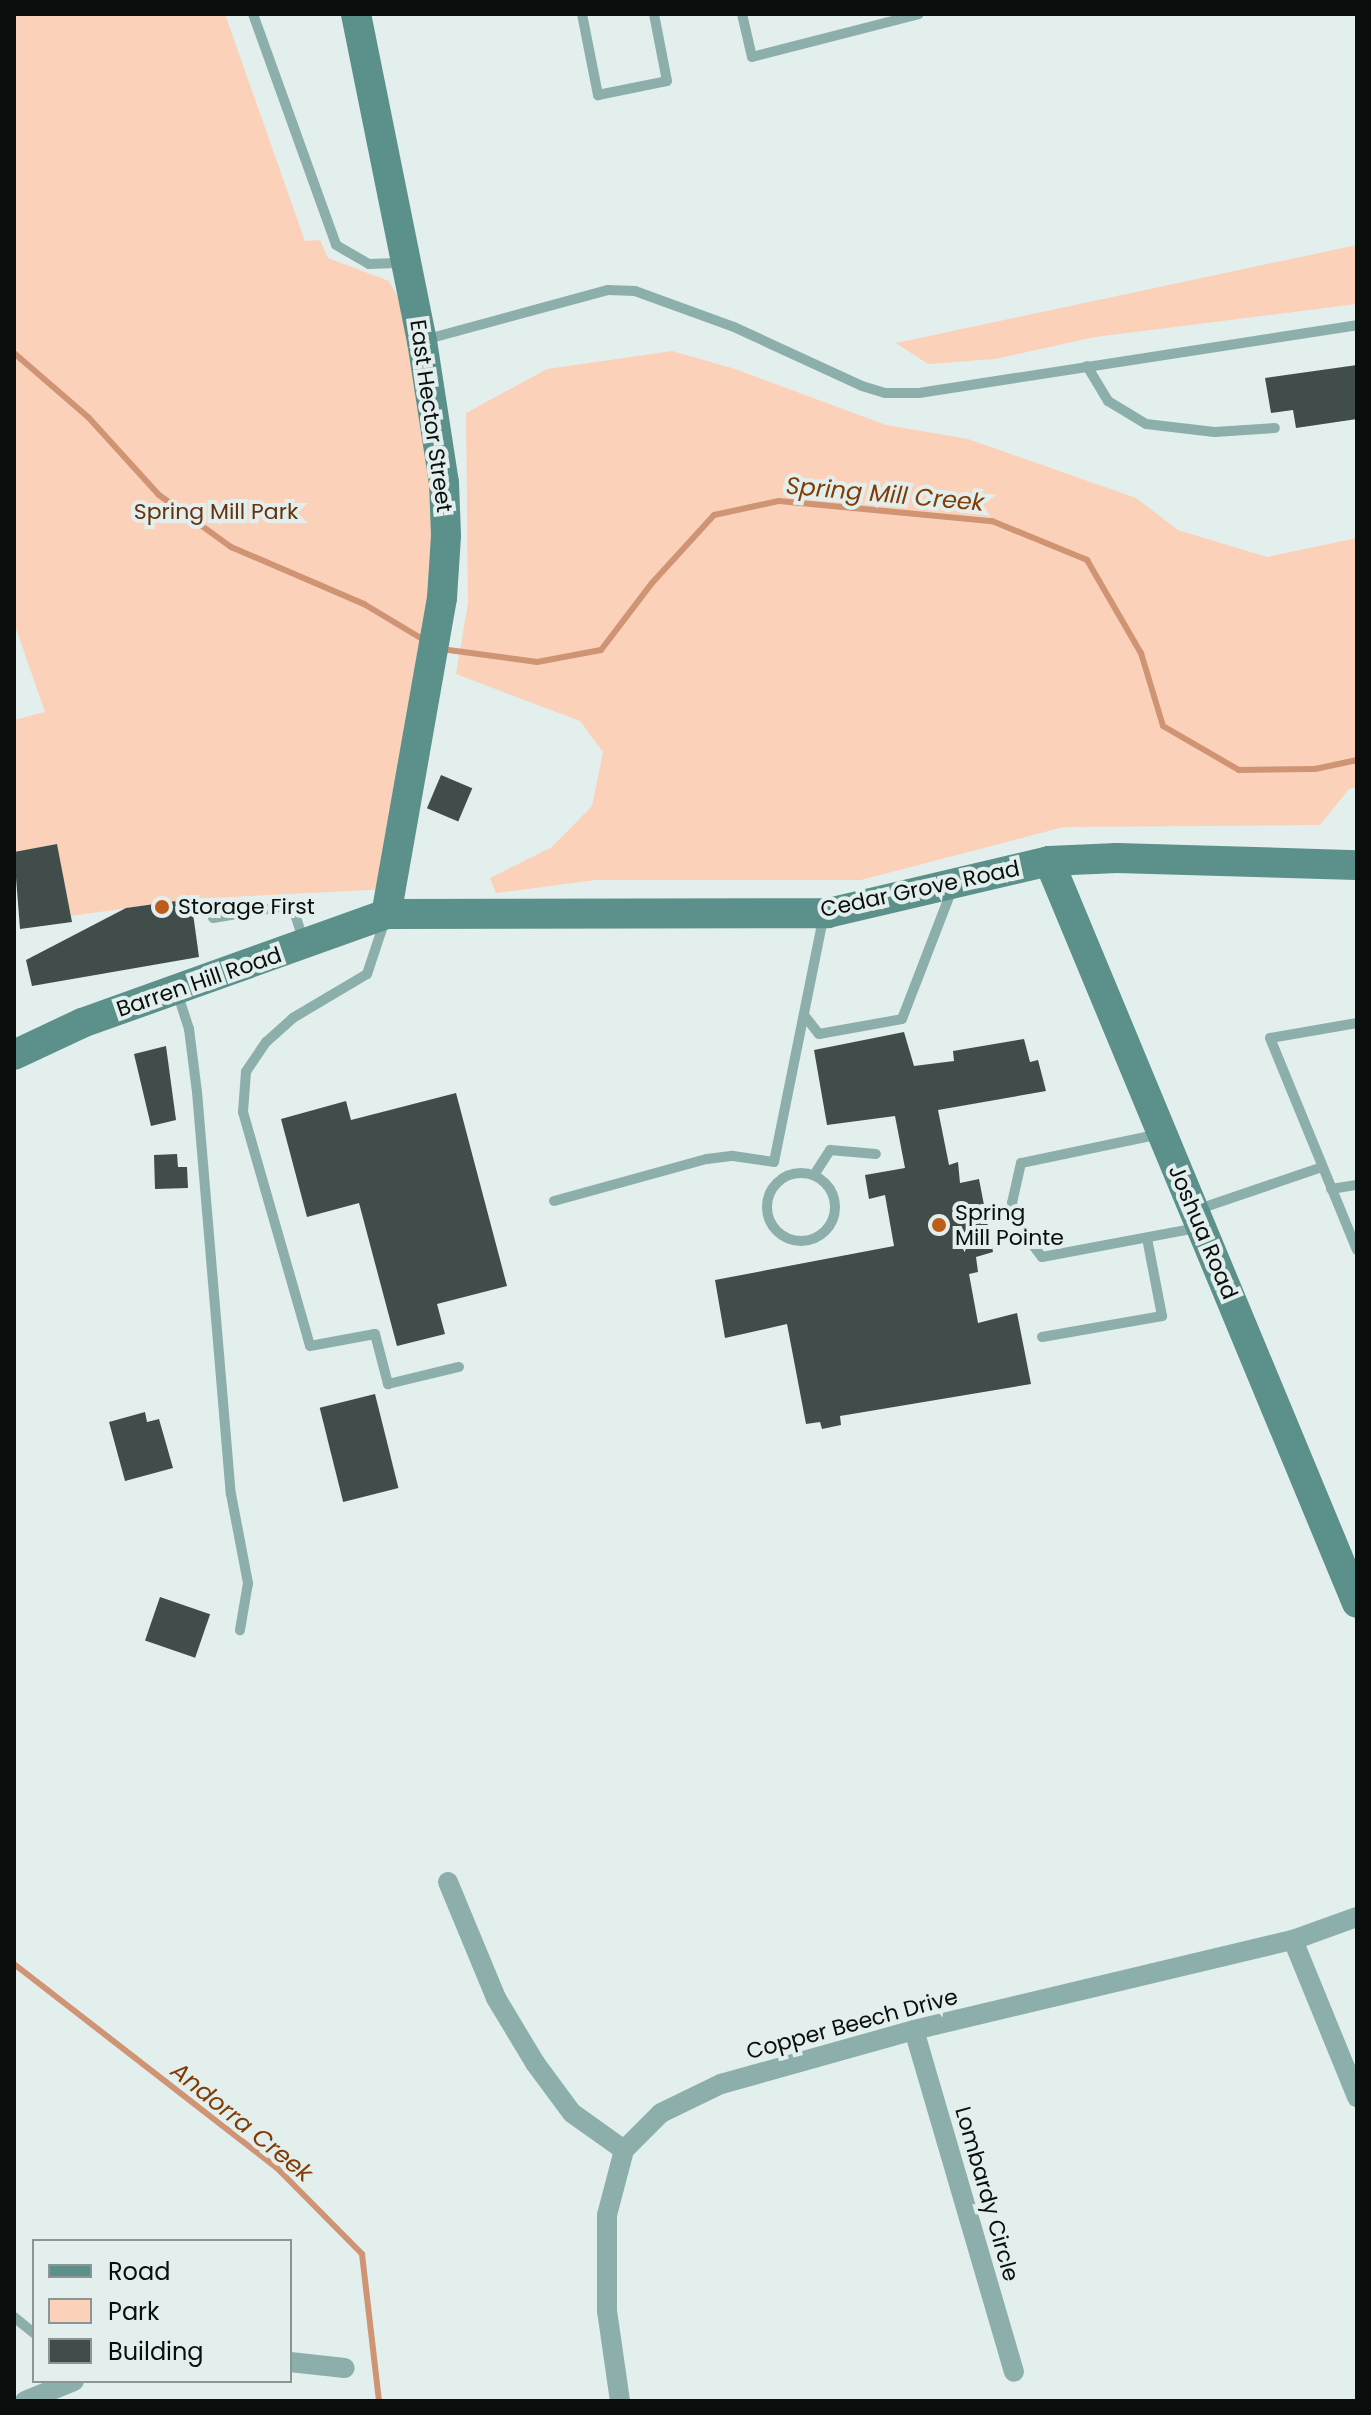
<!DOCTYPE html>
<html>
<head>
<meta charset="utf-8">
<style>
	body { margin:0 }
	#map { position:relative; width:1371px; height:2415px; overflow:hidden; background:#e2efed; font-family:Poppins,sans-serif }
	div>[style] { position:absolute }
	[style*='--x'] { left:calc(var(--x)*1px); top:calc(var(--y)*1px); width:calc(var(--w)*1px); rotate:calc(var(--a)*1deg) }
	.green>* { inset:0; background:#fcd1ba }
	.stream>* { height:6px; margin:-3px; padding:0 3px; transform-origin:3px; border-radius:3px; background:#cf9474 }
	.building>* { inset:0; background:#414d4b; transform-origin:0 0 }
	.lane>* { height:10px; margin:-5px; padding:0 5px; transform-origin:5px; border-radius:5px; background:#8cafab }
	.lane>.ring { margin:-5px; padding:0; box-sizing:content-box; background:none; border:10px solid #8cafab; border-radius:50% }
	.street>* { height:20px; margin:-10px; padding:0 10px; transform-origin:10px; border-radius:10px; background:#8cafab }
	.secondary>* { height:30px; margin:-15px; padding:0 15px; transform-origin:15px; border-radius:15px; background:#5b908b }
	.dots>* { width:22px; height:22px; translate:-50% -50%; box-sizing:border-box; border:4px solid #e2efed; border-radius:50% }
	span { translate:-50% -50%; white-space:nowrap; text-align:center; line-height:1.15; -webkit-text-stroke:8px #e2efed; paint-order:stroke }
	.street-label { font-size:22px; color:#0a0f0e }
	.park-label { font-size:22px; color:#67310b }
	.poi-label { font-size:22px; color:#0a0f0e }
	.left { translate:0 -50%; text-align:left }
	.water-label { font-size:24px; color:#823b04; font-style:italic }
	.frame { position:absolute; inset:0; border:16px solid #0a0f0e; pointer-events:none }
	.legend { position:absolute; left:32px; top:2239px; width:260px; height:144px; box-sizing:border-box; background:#e2efed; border:2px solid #8c9594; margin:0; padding:10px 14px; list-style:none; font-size:24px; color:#0a0f0e }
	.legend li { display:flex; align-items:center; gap:16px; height:40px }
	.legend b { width:40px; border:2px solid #8c9594 }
</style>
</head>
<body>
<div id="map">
	<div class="green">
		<div style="clip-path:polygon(14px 14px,225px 14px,305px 241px,320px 240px,328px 258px,389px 281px,422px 341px,444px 483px,390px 889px,191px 899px,71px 916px,57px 844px,14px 852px,14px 720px,45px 712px,14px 623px)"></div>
		<div style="clip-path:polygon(1357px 245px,1357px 304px,1095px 337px,995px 359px,928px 364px,896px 343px)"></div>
		<div style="clip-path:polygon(672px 351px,735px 369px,886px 425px,968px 439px,1136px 498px,1178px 530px,1267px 557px,1357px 538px,1357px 787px,1349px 789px,1320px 825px,1064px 827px,861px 880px,596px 880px,496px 893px,490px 878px,552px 847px,592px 806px,603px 752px,580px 721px,456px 674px,468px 603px,466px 413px,547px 369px)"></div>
	</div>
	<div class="stream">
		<div style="--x:14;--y:353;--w:99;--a:40.9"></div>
		<div style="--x:89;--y:418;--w:104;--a:47.7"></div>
		<div style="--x:159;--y:495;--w:89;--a:35.8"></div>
		<div style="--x:231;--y:547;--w:145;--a:23.2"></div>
		<div style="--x:364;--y:604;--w:70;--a:31"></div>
		<div style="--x:441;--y:649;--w:97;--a:7.7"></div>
		<div style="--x:537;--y:662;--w:65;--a:-10.6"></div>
		<div style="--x:601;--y:650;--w:84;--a:-52.7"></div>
		<div style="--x:652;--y:583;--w:92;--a:-47.6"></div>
		<div style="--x:714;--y:515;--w:66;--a:-12.2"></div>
		<div style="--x:779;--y:501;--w:214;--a:5.4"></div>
		<div style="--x:992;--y:521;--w:103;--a:22.3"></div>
		<div style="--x:1087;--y:560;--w:108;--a:59.9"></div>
		<div style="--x:1141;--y:653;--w:76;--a:73.2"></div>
		<div style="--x:1163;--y:726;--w:88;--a:30.1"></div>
		<div style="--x:1239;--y:770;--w:76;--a:-0.8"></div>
		<div style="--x:1315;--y:769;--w:43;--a:-12.1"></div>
		<div style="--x:14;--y:1964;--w:333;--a:37.8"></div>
		<div style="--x:277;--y:2168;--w:121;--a:45.3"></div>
		<div style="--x:362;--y:2254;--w:148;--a:83.4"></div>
	</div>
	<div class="building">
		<div style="clip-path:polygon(1357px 365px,1357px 419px,1296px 428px,1293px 410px,1271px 413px,1265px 378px)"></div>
		<div style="left:441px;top:775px;width:34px;height:36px;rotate:23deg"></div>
		<div style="clip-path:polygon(57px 844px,72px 922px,20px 929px,14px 852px)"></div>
		<div style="clip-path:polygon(191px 899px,199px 957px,32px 986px,26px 960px,126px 908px)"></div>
		<div style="clip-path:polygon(904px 1032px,914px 1066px,954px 1061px,953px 1051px,1024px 1039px,1030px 1062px,1038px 1060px,1046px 1091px,938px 1110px,949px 1165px,958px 1162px,960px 1183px,979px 1179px,993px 1252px,976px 1257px,978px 1272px,969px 1274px,978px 1323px,1017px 1313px,1031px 1384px,840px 1416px,841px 1425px,822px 1429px,820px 1422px,806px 1424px,787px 1324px,725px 1338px,715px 1280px,894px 1246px,885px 1195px,869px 1199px,865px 1175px,905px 1168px,895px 1116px,827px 1125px,814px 1050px)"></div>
		<div style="clip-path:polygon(166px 1046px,176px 1120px,151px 1126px,134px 1054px)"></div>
		<div style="clip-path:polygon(456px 1093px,507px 1286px,437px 1304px,445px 1334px,397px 1346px,359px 1203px,307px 1217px,281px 1119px,346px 1101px,351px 1120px)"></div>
		<div style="clip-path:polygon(177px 1154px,178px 1167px,187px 1167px,188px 1188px,155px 1189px,154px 1155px)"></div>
		<div style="left:375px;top:1394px;width:97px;height:57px;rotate:76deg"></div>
		<div style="clip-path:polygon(145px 1412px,147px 1422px,159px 1419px,173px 1468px,125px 1481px,109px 1422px)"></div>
		<div style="left:160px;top:1597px;width:53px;height:46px;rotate:19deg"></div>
	</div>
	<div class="lane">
		<div style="--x:253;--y:14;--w:245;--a:70.2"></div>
		<div style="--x:336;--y:245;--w:38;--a:30"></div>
		<div style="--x:369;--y:264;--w:34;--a:-2"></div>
		<div style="--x:582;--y:14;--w:83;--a:78.8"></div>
		<div style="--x:598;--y:95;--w:70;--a:-11.5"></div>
		<div style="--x:667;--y:81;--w:68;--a:-101"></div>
		<div style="--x:742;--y:14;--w:44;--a:76.9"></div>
		<div style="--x:752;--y:57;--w:172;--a:-14.4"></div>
		<div style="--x:424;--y:340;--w:191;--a:-15.2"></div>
		<div style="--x:608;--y:290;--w:27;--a:2"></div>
		<div style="--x:635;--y:291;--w:105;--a:20"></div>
		<div style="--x:734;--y:327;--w:141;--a:24.7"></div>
		<div style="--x:862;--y:386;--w:24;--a:17"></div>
		<div style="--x:885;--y:393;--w:34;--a:0"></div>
		<div style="--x:919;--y:393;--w:443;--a:-8.8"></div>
		<div style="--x:1087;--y:366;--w:41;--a:59"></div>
		<div style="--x:1108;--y:401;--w:44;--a:31.2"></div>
		<div style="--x:1146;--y:424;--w:69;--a:6.6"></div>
		<div style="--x:1215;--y:432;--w:60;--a:-3.8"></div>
		<div style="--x:213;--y:918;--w:80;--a:-9.3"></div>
		<div style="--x:292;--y:905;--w:39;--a:72"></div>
		<div style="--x:385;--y:920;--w:57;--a:108.4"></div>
		<div style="--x:367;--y:974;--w:86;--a:149.3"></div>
		<div style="--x:293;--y:1018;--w:36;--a:138"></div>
		<div style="--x:266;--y:1042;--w:36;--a:124"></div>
		<div style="--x:246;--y:1072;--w:40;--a:94.3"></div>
		<div style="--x:243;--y:1112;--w:243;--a:74"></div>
		<div style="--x:310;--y:1346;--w:66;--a:-10.5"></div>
		<div style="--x:375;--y:1334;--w:52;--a:75.4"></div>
		<div style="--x:388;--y:1384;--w:73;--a:-13.5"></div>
		<div style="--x:177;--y:992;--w:39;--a:72"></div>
		<div style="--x:189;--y:1029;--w:64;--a:82.8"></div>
		<div style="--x:197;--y:1092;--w:403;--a:85.2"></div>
		<div style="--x:231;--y:1494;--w:91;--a:79.2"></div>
		<div style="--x:248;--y:1583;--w:48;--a:99.7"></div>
		<div style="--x:804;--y:1015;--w:24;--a:52"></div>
		<div style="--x:819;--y:1034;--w:84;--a:-10.2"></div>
		<div style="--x:902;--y:1019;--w:142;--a:-68.9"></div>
		<div style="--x:1357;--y:1023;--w:88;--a:170.2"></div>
		<div style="--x:1270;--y:1038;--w:229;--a:67.7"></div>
		<div style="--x:1160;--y:1134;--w:142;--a:168.2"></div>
		<div style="--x:1021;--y:1163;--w:41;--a:102.7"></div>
		<div style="--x:1012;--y:1203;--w:22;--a:77"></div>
		<div style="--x:1017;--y:1224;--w:41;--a:52.9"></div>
		<div style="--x:1042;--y:1257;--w:158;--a:-10.6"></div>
		<div class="ring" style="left:767px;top:1173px;width:58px;height:58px"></div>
		<div style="--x:814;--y:1175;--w:30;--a:-57"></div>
		<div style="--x:830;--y:1150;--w:46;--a:5"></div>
		<div style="--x:1331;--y:1189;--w:26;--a:-9"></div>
		<div style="--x:554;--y:1201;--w:159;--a:-15.4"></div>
		<div style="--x:707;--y:1159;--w:26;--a:-7"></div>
		<div style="--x:733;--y:1156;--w:41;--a:8.3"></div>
		<div style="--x:774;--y:1162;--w:252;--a:-78.6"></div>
		<div style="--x:1196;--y:1210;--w:133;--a:-18.8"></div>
		<div style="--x:1042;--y:1337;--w:122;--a:-9.9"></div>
		<div style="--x:1162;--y:1316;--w:79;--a:-100.9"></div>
		<div style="--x:14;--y:2317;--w:26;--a:39"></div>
	</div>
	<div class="street">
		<div style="--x:448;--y:1882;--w:126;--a:67.5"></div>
		<div style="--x:496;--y:1998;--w:76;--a:59"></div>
		<div style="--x:535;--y:2063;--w:62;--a:53.5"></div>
		<div style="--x:572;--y:2113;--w:64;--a:35.4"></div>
		<div style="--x:1293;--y:1940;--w:170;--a:67.8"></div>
		<div style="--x:914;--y:2030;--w:356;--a:73.7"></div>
		<div style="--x:290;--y:2362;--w:55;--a:6.2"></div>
		<div style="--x:25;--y:2401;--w:53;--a:-22.2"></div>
		<div style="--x:620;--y:2401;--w:91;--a:-98.2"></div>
		<div style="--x:607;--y:2311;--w:96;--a:-90"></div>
		<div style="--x:607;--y:2215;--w:67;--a:-75.3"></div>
		<div style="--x:624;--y:2150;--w:52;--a:-45"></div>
		<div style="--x:661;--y:2113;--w:67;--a:-25.8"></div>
		<div style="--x:721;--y:2084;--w:200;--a:-15.6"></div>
		<div style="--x:914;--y:2030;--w:390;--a:-13.4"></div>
		<div style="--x:1293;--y:1940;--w:68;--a:-19.8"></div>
	</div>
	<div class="secondary">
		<div style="--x:356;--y:14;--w:334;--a:78.6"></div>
		<div style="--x:422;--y:341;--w:144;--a:81.2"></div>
		<div style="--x:444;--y:483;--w:53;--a:87.8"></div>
		<div style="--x:446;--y:536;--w:62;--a:93.7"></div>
		<div style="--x:442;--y:598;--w:321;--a:100"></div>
		<div style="--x:1049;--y:861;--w:803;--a:67.46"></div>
		<div style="--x:14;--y:1055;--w:75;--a:-25.2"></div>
		<div style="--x:82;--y:1023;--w:323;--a:-19.7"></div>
		<div style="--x:386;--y:914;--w:442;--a:-0.1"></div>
		<div style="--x:828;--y:913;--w:227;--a:-13.2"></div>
		<div style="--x:1049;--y:861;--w:68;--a:-2.5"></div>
		<div style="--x:1117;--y:858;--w:240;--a:1.7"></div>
	</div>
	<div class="dots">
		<div style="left:162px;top:907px;background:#bd5d19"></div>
		<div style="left:939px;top:1225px;background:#bd5d19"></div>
	</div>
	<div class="street-label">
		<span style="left:431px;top:416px;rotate:82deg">East Hector Street</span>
		<span style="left:920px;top:889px;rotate:-12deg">Cedar Grove Road</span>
		<span style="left:199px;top:982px;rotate:-19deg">Barren Hill Road</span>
		<span style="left:1203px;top:1232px;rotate:67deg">Joshua Road</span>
		<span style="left:852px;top:2024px;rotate:-15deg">Copper Beech Drive</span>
		<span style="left:987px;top:2194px;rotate:74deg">Lombardy Circle</span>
	</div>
	<div class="park-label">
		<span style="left:216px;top:512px">Spring Mill Park</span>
	</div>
	<div class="poi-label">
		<span class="left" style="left:178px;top:907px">Storage First</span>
		<span class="left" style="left:955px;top:1225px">Spring<br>Mill Pointe</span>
	</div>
	<div class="water-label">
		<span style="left:885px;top:494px;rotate:5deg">Spring Mill Creek</span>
		<span style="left:242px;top:2122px;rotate:39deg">Andorra Creek</span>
	</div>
	<div class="frame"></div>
	<ul class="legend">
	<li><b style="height:10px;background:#5b908b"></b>Road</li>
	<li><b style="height:22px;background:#fcd1ba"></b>Park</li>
	<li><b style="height:22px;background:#414d4b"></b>Building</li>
	</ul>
</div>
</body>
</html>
